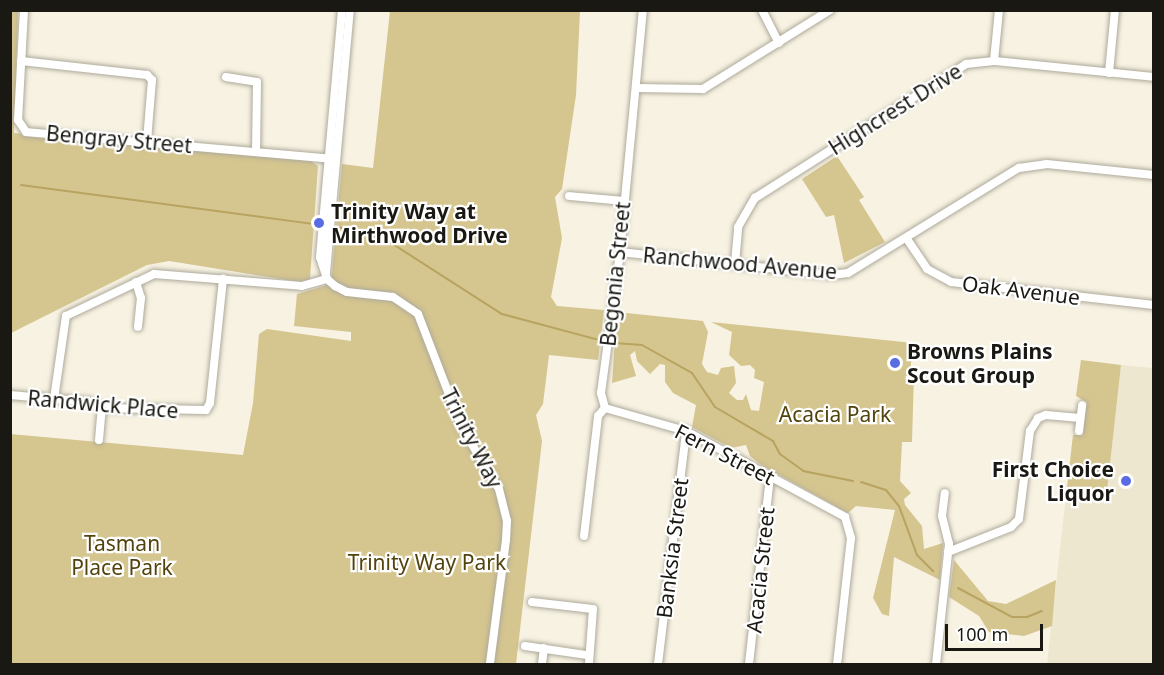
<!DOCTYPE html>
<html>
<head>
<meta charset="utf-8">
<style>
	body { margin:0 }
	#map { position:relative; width:1164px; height:675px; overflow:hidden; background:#f7f2e2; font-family:"Noto Sans",sans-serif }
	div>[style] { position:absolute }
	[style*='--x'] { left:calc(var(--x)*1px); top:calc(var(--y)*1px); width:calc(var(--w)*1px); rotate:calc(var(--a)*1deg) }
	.built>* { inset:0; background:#eee7d0 }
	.green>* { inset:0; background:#d5c58f }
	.stream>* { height:2px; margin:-1px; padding:0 1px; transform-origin:1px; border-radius:1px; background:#b8a360 }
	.roads { filter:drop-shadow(0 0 2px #aeaa9b) drop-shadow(0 0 2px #aeaa9b) }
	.minor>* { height:8px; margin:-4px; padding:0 4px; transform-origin:4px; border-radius:4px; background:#fff }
	.dots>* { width:16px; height:16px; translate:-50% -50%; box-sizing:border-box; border:3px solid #fff; border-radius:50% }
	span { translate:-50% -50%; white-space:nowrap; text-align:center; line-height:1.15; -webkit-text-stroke:4.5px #fff; paint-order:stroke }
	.street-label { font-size:21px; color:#191812 }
	.poi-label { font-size:21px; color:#191812; font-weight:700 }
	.left { translate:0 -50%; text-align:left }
	.right { translate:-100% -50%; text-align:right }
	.park-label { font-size:21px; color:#52430d }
	.frame { position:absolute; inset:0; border:12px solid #191812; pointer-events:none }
	.scale { position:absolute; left:945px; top:624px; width:98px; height:27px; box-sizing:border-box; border:3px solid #191812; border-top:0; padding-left:8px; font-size:18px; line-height:21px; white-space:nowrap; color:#191812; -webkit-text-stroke:4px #fff; paint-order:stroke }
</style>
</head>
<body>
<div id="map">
	<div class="built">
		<div style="clip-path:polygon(1121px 365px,1153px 368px,1153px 664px,1047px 664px,1067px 487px,1107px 491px)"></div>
	</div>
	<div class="green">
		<div style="clip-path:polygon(11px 11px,18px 11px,14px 133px,311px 161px,318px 166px,310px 279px,300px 282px,169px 261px,147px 265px,11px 333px)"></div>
		<div style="clip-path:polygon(390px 11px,580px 11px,576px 95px,562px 189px,555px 197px,562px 238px,551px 297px,557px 306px,604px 310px,598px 360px,549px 355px,543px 404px,536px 415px,542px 441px,516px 664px,11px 664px,10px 434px,243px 455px,253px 403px,259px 334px,267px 329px,351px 341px,351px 332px,294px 326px,297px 294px,331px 284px,342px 164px,373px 168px)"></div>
		<div style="clip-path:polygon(837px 156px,864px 197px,859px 200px,885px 242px,844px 263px,834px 215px,826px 217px,802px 179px)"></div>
		<div style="clip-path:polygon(617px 312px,703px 321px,708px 332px,702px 364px,707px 372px,718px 375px,721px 368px,734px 366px,736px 383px,729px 393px,737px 400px,743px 400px,746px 394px,751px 410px,759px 411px,764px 382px,754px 378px,755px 370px,750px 365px,741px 366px,729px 355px,732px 332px,711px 322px,913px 343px,910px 374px,914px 373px,912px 442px,902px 442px,900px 481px,911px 493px,904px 499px,905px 505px,922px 526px,924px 549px,943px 543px,940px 580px,894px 557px,889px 616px,882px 614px,873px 598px,895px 510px,856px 506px,848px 513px,761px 465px,750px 456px,746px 445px,731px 448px,692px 427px,696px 405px,673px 393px,665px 382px,665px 365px,660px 364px,650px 374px,637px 361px,635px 351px,630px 355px,636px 376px,612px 383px)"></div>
		<div style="clip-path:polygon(1081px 360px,1121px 365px,1107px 491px,1067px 487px,1073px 435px,1083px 435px,1086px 402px,1076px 396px)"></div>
		<div style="clip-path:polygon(954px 560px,988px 601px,1006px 604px,1056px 580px,1052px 626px,1024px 636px,989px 632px,979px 616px,949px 597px)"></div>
	</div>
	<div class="stream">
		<div style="--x:21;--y:185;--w:294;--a:7.6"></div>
		<div style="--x:338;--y:227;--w:49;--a:14.3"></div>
		<div style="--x:385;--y:239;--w:139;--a:32.7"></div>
		<div style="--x:502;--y:314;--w:100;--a:15"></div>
		<div style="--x:615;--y:343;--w:27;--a:4"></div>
		<div style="--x:642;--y:345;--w:57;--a:29.2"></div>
		<div style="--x:692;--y:373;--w:41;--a:55.9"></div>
		<div style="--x:715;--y:407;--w:67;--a:30.4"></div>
		<div style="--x:773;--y:441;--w:15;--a:62"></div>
		<div style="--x:780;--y:454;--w:29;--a:36"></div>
		<div style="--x:803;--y:471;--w:51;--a:11.3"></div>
		<div style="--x:861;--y:482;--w:26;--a:18"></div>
		<div style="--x:886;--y:490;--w:21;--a:51"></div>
		<div style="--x:899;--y:506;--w:52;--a:69.8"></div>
		<div style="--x:917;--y:555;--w:23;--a:45"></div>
		<div style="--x:958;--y:588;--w:61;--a:28.2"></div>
		<div style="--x:1012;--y:617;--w:15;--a:0"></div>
		<div style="--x:1027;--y:617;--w:16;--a:-22"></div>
	</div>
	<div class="roads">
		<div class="minor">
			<div style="--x:24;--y:10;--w:110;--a:93.1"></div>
			<div style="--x:18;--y:120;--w:14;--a:56"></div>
			<div style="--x:26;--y:132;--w:311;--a:5"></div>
			<div style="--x:342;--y:10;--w:248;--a:95.1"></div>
			<div style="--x:320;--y:257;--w:23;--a:72"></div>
			<div style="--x:327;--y:279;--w:11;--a:41"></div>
			<div style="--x:335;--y:286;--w:13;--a:27"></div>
			<div style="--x:347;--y:292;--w:46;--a:6.2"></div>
			<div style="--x:393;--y:297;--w:30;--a:34"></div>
			<div style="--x:418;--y:314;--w:122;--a:68.9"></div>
			<div style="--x:462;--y:428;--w:71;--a:58.8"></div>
			<div style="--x:499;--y:489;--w:33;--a:76"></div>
			<div style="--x:507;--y:521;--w:19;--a:93"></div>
			<div style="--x:506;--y:540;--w:125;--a:97.4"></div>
			<div style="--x:762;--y:10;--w:37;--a:63"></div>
			<div style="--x:21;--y:61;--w:127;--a:6.3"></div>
			<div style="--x:147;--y:75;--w:7;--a:45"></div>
			<div style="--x:152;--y:80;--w:61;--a:94.7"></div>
			<div style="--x:994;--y:61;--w:51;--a:-84.4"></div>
			<div style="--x:1109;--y:73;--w:63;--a:-84.6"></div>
			<div style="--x:226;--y:77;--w:31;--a:9"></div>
			<div style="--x:257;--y:82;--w:69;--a:90.8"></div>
			<div style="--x:636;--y:88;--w:67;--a:0.9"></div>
			<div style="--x:703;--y:89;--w:150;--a:-31.9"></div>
			<div style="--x:569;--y:196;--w:54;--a:5.3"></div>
			<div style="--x:907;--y:239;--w:36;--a:56"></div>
			<div style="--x:927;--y:269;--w:27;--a:28"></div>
			<div style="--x:951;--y:282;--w:204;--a:6.5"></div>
			<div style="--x:620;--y:252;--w:213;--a:6.2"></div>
			<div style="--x:832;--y:275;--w:16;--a:-7"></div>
			<div style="--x:848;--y:273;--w:201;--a:-31.6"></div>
			<div style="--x:1019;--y:168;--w:27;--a:-8"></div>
			<div style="--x:1046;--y:164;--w:109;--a:5.8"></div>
			<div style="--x:735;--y:264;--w:37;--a:-85"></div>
			<div style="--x:738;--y:227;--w:34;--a:-60"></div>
			<div style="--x:755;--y:198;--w:250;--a:-32.4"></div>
			<div style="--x:966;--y:64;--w:28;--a:-6"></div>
			<div style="--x:994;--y:61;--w:161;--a:5.7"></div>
			<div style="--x:326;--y:272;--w:263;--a:-84.8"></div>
			<div style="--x:136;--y:282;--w:17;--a:73"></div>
			<div style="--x:141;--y:298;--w:29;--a:96"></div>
			<div style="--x:10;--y:395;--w:80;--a:5"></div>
			<div style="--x:90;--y:402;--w:13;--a:27"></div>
			<div style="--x:102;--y:408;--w:104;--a:1.1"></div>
			<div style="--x:206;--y:410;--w:8;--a:-60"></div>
			<div style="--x:210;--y:403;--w:125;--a:-84"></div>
			<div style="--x:54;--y:399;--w:84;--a:-81.8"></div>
			<div style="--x:66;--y:316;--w:98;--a:-25.5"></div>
			<div style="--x:154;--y:274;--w:148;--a:4.6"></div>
			<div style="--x:302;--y:286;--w:26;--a:-16"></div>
			<div style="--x:605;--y:408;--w:84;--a:15.9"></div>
			<div style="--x:686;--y:431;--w:181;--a:28.4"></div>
			<div style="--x:845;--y:517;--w:22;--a:74"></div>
			<div style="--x:851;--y:538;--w:127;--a:96.3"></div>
			<div style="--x:1079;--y:431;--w:26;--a:-83"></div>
			<div style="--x:99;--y:440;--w:32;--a:-85"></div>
			<div style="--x:584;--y:536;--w:121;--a:-83.3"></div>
			<div style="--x:598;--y:416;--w:11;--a:-49"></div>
			<div style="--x:605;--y:408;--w:16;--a:-105"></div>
			<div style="--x:601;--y:393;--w:142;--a:-82.3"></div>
			<div style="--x:620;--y:252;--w:243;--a:-84.6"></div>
			<div style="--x:948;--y:552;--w:68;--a:-21.6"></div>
			<div style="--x:1011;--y:527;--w:11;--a:-45"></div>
			<div style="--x:1019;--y:519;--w:89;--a:-82.9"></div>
			<div style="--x:1030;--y:431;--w:15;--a:-58"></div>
			<div style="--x:1038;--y:418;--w:9;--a:-21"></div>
			<div style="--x:1046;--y:415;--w:34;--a:5"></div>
			<div style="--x:532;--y:602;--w:61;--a:6.5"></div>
			<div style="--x:593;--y:609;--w:55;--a:94.2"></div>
			<div style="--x:525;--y:646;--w:63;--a:8.3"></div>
			<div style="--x:542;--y:664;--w:16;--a:-83"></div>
			<div style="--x:658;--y:664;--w:235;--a:-83.1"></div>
			<div style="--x:749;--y:664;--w:189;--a:-83.6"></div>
			<div style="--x:936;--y:664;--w:121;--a:-83.8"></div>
			<div style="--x:949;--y:544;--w:29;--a:-104"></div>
			<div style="--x:942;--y:516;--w:23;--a:-83"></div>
		</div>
	</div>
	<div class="dots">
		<div style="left:319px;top:223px;background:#5a6ce3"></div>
		<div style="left:895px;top:363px;background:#5a6ce3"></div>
		<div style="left:1126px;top:481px;background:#5a6ce3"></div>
	</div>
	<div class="street-label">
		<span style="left:895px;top:109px;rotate:-32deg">Highcrest Drive</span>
		<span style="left:119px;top:139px;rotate:5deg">Bengray Street</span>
		<span style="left:740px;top:263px;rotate:5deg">Ranchwood Avenue</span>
		<span style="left:615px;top:274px;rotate:-84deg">Begonia Street</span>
		<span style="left:1021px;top:290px;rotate:7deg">Oak Avenue</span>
		<span style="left:103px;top:404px;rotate:5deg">Randwick Place</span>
		<span style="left:472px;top:438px;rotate:63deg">Trinity Way</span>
		<span style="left:725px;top:454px;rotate:27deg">Fern Street</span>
		<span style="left:672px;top:548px;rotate:-83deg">Banksia Street</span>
		<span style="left:760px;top:570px;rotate:-84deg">Acacia Street</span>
	</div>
	<div class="poi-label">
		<span class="left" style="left:331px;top:223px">Trinity Way at<br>Mirthwood Drive</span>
		<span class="left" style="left:907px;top:363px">Browns Plains<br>Scout Group</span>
		<span class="right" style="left:1114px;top:481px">First Choice<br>Liquor</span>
	</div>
	<div class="park-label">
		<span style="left:835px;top:414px">Acacia Park</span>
		<span style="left:122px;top:555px">Tasman<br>Place Park</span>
		<span style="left:427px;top:562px">Trinity Way Park</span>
	</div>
	<div class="frame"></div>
	<div class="scale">100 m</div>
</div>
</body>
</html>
